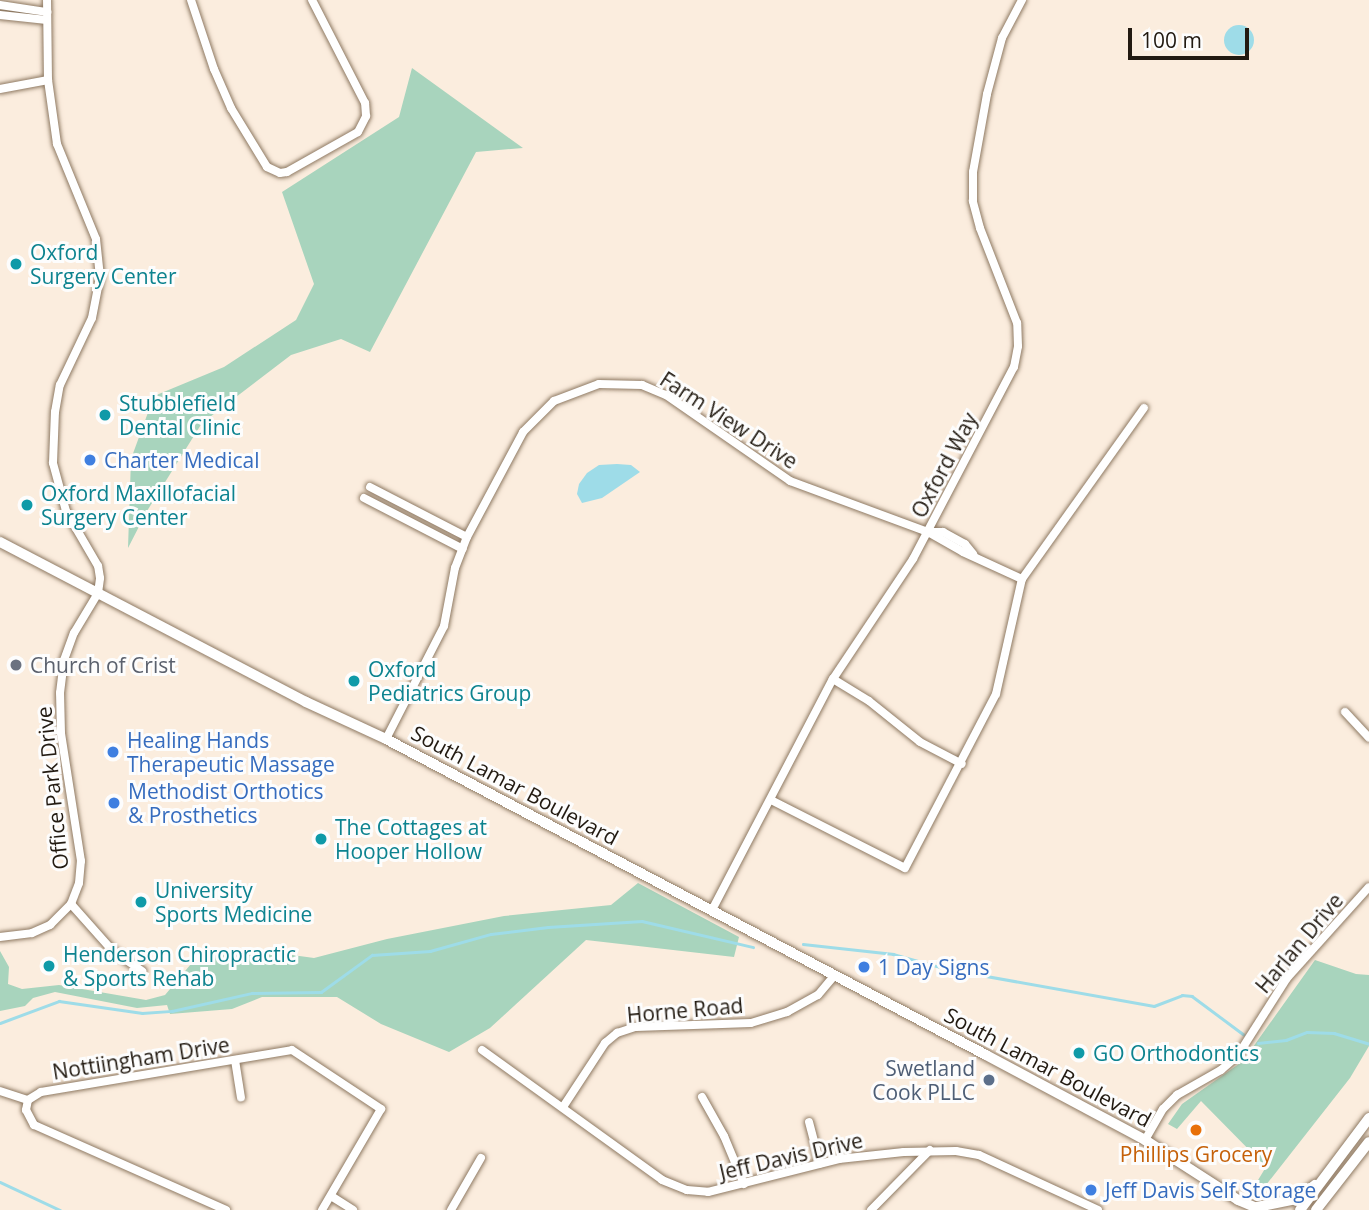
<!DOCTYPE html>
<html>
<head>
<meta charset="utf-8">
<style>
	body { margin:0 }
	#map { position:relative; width:1369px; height:1210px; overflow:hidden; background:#fbedde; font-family:"Open Sans",sans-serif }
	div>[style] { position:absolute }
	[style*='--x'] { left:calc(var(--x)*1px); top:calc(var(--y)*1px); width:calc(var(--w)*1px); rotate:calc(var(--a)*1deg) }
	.green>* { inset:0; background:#a8d4bd }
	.water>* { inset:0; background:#9edce8 }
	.round { border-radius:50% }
	.stream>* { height:2.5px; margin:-1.25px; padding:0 1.25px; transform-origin:1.25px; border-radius:1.25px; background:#9edce8 }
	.roads { filter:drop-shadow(0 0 2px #8e7962) drop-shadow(0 0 2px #8e7962) }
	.minor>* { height:8px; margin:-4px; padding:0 4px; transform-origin:4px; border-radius:4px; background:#fff }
	.tertiary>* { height:10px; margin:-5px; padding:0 5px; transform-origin:5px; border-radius:5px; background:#fff }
	.dots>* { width:19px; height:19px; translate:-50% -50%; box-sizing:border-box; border:4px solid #fdfdfd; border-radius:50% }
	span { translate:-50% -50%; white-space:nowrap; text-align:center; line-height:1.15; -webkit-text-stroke:6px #fdfdfd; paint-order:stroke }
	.culture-label { font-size:21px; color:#0d838f }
	.left { translate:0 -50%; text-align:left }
	.street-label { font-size:21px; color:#221a11 }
	.shop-label { font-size:21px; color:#366cbe }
	.worship-label { font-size:21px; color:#5b616d }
	.service-label { font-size:21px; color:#4e5e75 }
	.right { translate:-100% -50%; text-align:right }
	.food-label { font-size:21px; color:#c56008 }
	.scale { position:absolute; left:1128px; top:28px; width:121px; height:32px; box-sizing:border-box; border:4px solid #221a11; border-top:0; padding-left:9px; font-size:21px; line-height:24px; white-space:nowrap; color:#221a11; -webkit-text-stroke:5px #fdfdfd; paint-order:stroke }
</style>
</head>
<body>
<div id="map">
	<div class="green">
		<div style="clip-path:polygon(412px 68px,523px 148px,476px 152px,370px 352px,341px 339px,291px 355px,202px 423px,147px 511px,128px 548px,131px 459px,154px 396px,224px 367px,296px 320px,314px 284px,282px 192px,399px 117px)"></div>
		<div style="clip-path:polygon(638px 883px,739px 937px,734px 957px,586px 940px,490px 1028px,449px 1052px,381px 1024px,337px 997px,262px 997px,232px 1009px,170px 1014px,167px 1005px,137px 1008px,55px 992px,33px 998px,25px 1006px,0 1011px,0 951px,9px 967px,8px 984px,22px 989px,59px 985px,146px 1000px,165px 995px,196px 958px,256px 950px,314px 958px,387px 939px,504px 916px,611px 905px)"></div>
		<div style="clip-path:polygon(1315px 960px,1356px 974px,1369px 975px,1369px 1046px,1350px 1078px,1266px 1185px,1255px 1185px,1266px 1167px,1201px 1101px,1177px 1129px,1168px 1124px,1182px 1104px,1243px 1061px)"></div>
	</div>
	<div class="water">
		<div class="round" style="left:1224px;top:25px;width:30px;height:30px"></div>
		<div style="clip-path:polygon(617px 464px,631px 465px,640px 472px,602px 498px,582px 503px,577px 494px,579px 484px,587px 473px,599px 465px)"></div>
	</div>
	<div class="stream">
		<div style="--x:803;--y:944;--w:91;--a:6.3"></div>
		<div style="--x:893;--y:954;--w:56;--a:15.5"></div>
		<div style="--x:947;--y:969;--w:210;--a:10.1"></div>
		<div style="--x:1154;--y:1006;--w:30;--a:-21"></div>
		<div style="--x:1182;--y:995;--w:10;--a:6"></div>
		<div style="--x:1192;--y:996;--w:64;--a:36.7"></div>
		<div style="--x:0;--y:1023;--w:63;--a:-20.4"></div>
		<div style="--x:59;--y:1001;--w:84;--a:8.2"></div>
		<div style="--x:142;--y:1013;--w:30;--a:-4"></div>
		<div style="--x:172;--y:1011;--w:82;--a:-12.7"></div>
		<div style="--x:252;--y:993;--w:69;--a:-0.8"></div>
		<div style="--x:321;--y:992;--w:63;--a:-36"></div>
		<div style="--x:372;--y:955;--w:58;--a:-3.9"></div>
		<div style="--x:430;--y:951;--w:63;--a:-15.6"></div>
		<div style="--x:491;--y:934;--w:57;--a:-7"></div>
		<div style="--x:548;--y:927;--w:94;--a:-3.7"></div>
		<div style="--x:642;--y:921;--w:114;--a:13.2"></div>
		<div style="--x:1258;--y:1043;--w:28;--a:-6"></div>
		<div style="--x:1286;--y:1040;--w:22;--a:-21"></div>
		<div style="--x:1307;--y:1032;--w:27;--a:2"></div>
		<div style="--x:1334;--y:1033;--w:37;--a:17"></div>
		<div style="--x:0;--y:1182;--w:66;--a:25"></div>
	</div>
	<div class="roads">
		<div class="minor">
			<div style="--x:191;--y:0;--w:73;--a:71.6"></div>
			<div style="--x:214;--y:69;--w:43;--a:66.4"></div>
			<div style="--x:231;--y:108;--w:69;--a:58.6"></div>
			<div style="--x:267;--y:167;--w:14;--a:25"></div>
			<div style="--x:280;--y:173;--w:7;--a:-8"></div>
			<div style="--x:287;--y:172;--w:81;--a:-29.4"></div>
			<div style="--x:358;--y:132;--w:18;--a:-63"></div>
			<div style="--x:366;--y:116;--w:13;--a:-94"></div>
			<div style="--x:365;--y:103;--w:116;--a:-117.2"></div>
			<div style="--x:0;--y:5;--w:48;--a:8.5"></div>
			<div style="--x:0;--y:15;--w:47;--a:6.1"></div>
			<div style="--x:0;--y:89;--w:49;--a:-10.6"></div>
			<div style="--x:370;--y:487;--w:109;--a:27.3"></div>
			<div style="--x:364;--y:498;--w:111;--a:27.3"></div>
			<div style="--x:928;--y:532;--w:15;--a:0"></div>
			<div style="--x:943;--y:532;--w:25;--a:29"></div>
			<div style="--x:965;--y:544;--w:13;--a:51"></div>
			<div style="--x:833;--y:679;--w:42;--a:31.4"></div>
			<div style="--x:869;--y:701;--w:65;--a:38.8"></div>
			<div style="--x:920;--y:742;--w:47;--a:27.6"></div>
			<div style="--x:1345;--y:712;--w:35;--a:47"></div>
			<div style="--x:386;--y:739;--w:127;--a:-62.8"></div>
			<div style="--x:444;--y:626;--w:59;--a:-79.3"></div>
			<div style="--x:455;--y:568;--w:33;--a:-69"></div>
			<div style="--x:467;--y:537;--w:119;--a:-61.9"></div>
			<div style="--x:523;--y:432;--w:44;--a:-45"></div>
			<div style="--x:554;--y:401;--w:48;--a:-20.7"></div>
			<div style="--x:599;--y:384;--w:43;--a:1.3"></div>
			<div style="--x:642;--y:385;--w:26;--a:23"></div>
			<div style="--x:666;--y:395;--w:151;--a:34.7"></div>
			<div style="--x:790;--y:481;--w:147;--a:20.3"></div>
			<div style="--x:928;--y:532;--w:40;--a:29.7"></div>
			<div style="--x:963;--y:552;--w:65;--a:24.6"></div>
			<div style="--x:771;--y:800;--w:150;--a:26.9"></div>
			<div style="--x:905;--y:868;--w:196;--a:-62.4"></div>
			<div style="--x:996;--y:694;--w:118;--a:-77.3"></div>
			<div style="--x:1022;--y:579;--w:210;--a:-54.5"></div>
			<div style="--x:71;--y:904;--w:62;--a:48.3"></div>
			<div style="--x:112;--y:950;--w:37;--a:35"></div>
			<div style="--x:712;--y:910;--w:261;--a:-62.4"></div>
			<div style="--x:833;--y:679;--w:144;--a:-56.3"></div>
			<div style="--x:913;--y:559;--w:217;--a:-62.3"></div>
			<div style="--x:1014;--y:367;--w:21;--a:-79"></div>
			<div style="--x:1018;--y:346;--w:23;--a:-92"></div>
			<div style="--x:1017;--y:323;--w:102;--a:-111.3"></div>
			<div style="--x:980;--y:228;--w:28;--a:-105"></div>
			<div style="--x:973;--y:201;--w:29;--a:-90"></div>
			<div style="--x:973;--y:172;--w:79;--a:-79.8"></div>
			<div style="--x:987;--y:94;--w:58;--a:-75"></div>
			<div style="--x:1002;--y:38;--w:43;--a:-62.2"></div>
			<div style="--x:0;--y:937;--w:32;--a:-7"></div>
			<div style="--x:32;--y:933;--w:20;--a:-24"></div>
			<div style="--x:50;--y:925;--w:30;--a:-45"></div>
			<div style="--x:71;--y:904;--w:22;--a:-69"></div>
			<div style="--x:79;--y:883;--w:22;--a:-85"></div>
			<div style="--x:81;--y:861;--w:130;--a:-98.9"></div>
			<div style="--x:61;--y:733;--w:40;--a:-91.4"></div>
			<div style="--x:60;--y:693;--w:33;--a:-83"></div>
			<div style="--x:64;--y:660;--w:29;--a:-70"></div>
			<div style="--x:74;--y:633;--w:47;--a:-59"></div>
			<div style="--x:98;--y:593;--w:15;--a:-82"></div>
			<div style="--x:100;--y:578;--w:12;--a:-99"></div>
			<div style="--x:98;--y:566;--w:64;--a:-120.2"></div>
			<div style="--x:66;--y:511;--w:50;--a:-105.2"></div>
			<div style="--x:53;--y:463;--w:51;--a:-87.8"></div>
			<div style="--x:55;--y:412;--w:27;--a:-80"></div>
			<div style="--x:60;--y:385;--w:74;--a:-64.5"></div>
			<div style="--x:92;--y:318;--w:42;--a:-79"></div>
			<div style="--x:100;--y:277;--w:38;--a:-96"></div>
			<div style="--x:96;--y:239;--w:103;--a:-112.3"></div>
			<div style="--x:57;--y:144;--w:65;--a:-98"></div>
			<div style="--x:48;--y:80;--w:80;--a:-90.7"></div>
			<div style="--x:482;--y:1050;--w:222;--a:35.8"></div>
			<div style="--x:662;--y:1180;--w:27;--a:22"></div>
			<div style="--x:687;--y:1190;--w:21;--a:5"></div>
			<div style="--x:708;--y:1192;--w:135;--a:-14.1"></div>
			<div style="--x:839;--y:1159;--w:65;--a:-6.1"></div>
			<div style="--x:904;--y:1152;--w:52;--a:-1.1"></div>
			<div style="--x:956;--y:1151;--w:23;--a:10"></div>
			<div style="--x:979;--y:1155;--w:131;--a:24.8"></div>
			<div style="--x:235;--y:1060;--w:38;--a:81"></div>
			<div style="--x:0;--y:1091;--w:29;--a:18"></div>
			<div style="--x:702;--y:1097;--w:45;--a:60.6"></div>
			<div style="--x:724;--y:1136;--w:52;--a:67.4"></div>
			<div style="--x:563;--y:1107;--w:77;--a:-56.7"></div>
			<div style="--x:605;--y:1043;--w:16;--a:-40"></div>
			<div style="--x:617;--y:1033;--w:20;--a:-18"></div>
			<div style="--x:636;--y:1027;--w:115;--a:-2"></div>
			<div style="--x:751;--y:1023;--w:38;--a:-17"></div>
			<div style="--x:787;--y:1012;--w:35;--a:-29"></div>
			<div style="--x:818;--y:995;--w:25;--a:-50"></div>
			<div style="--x:809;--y:1122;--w:43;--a:75.3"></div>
			<div style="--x:1145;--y:1140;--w:36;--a:-60"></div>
			<div style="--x:1163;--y:1109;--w:20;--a:-45"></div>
			<div style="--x:1177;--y:1095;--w:51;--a:-29.6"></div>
			<div style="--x:1221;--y:1070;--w:23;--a:-41"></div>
			<div style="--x:1238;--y:1055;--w:91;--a:-57.5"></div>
			<div style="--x:1287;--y:978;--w:122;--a:-48"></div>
			<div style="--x:331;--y:1196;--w:26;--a:32"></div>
			<div style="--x:226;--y:1210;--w:210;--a:-156.1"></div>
			<div style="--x:34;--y:1125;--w:17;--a:-118"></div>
			<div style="--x:26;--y:1110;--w:10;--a:-79"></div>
			<div style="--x:28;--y:1100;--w:15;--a:-32"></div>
			<div style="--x:41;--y:1092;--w:254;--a:-9.5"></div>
			<div style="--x:292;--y:1050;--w:107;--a:33.5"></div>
			<div style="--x:381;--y:1109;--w:117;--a:120.3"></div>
			<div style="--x:451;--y:1210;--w:60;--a:-60"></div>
			<div style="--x:871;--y:1210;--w:84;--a:-45.5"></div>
		</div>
		<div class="tertiary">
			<div style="--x:0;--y:542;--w:345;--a:27.6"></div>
			<div style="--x:306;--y:702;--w:88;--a:24.8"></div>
			<div style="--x:386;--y:739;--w:678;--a:27.77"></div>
			<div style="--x:986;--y:1055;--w:180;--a:28.1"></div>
			<div style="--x:1145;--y:1140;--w:111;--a:32.8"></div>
			<div style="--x:1238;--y:1200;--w:25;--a:23"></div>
			<div style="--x:1257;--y:1207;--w:41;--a:-11.3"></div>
			<div style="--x:1297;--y:1199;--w:23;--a:-38"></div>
			<div style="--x:1300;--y:1210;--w:115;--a:-53.1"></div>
			<div style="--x:1316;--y:1210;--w:86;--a:-52.1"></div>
		</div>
	</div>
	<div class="dots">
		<div style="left:16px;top:264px;background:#0f9aa8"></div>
		<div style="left:105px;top:415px;background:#0f9aa8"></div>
		<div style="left:90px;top:460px;background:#3f7fe0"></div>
		<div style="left:27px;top:505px;background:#0f9aa8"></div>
		<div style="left:16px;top:665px;background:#6b7280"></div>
		<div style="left:354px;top:681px;background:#0f9aa8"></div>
		<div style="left:113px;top:752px;background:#3f7fe0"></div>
		<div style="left:114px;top:803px;background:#3f7fe0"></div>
		<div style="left:321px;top:839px;background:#0f9aa8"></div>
		<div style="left:141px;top:902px;background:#0f9aa8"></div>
		<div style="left:49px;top:966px;background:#0f9aa8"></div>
		<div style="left:864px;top:967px;background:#3f7fe0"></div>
		<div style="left:1079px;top:1053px;background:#0f9aa8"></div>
		<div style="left:989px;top:1080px;background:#5c6f8a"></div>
		<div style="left:1196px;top:1130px;background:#e8710a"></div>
		<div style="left:1091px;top:1190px;background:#3f7fe0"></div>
	</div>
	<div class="culture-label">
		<span class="left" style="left:30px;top:264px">Oxford<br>Surgery Center</span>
		<span class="left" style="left:119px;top:415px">Stubblefield<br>Dental Clinic</span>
		<span class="left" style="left:41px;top:505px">Oxford Maxillofacial<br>Surgery Center</span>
		<span class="left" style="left:368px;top:681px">Oxford<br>Pediatrics Group</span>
		<span class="left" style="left:335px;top:839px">The Cottages at<br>Hooper Hollow</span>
		<span class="left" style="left:155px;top:902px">University<br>Sports Medicine</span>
		<span class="left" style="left:63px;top:966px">Henderson Chiropractic<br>&amp; Sports Rehab</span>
		<span class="left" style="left:1093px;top:1053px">GO Orthodontics</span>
	</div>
	<div class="street-label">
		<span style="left:729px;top:420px;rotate:33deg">Farm View Drive</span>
		<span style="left:944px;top:465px;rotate:-62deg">Oxford Way</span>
		<span style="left:515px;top:785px;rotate:28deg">South Lamar Boulevard</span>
		<span style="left:52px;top:788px;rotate:-96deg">Office Park Drive</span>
		<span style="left:1299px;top:943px;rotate:-50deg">Harlan Drive</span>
		<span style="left:685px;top:1010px;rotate:-5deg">Horne Road</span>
		<span style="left:141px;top:1058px;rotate:-9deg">Nottiingham Drive</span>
		<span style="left:1048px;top:1067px;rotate:28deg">South Lamar Boulevard</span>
		<span style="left:791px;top:1156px;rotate:-13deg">Jeff Davis Drive</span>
	</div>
	<div class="shop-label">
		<span class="left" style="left:104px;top:460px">Charter Medical</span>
		<span class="left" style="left:127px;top:752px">Healing Hands<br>Therapeutic Massage</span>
		<span class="left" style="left:128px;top:803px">Methodist Orthotics<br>&amp; Prosthetics</span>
		<span class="left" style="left:878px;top:967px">1 Day Signs</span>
		<span class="left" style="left:1105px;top:1190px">Jeff Davis Self Storage</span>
	</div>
	<div class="worship-label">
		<span class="left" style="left:30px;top:665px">Church of Crist</span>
	</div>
	<div class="service-label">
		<span class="right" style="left:975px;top:1080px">Swetland<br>Cook PLLC</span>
	</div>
	<div class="food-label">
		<span style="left:1196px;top:1154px">Phillips Grocery</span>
	</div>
	<div class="scale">100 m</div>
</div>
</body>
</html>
